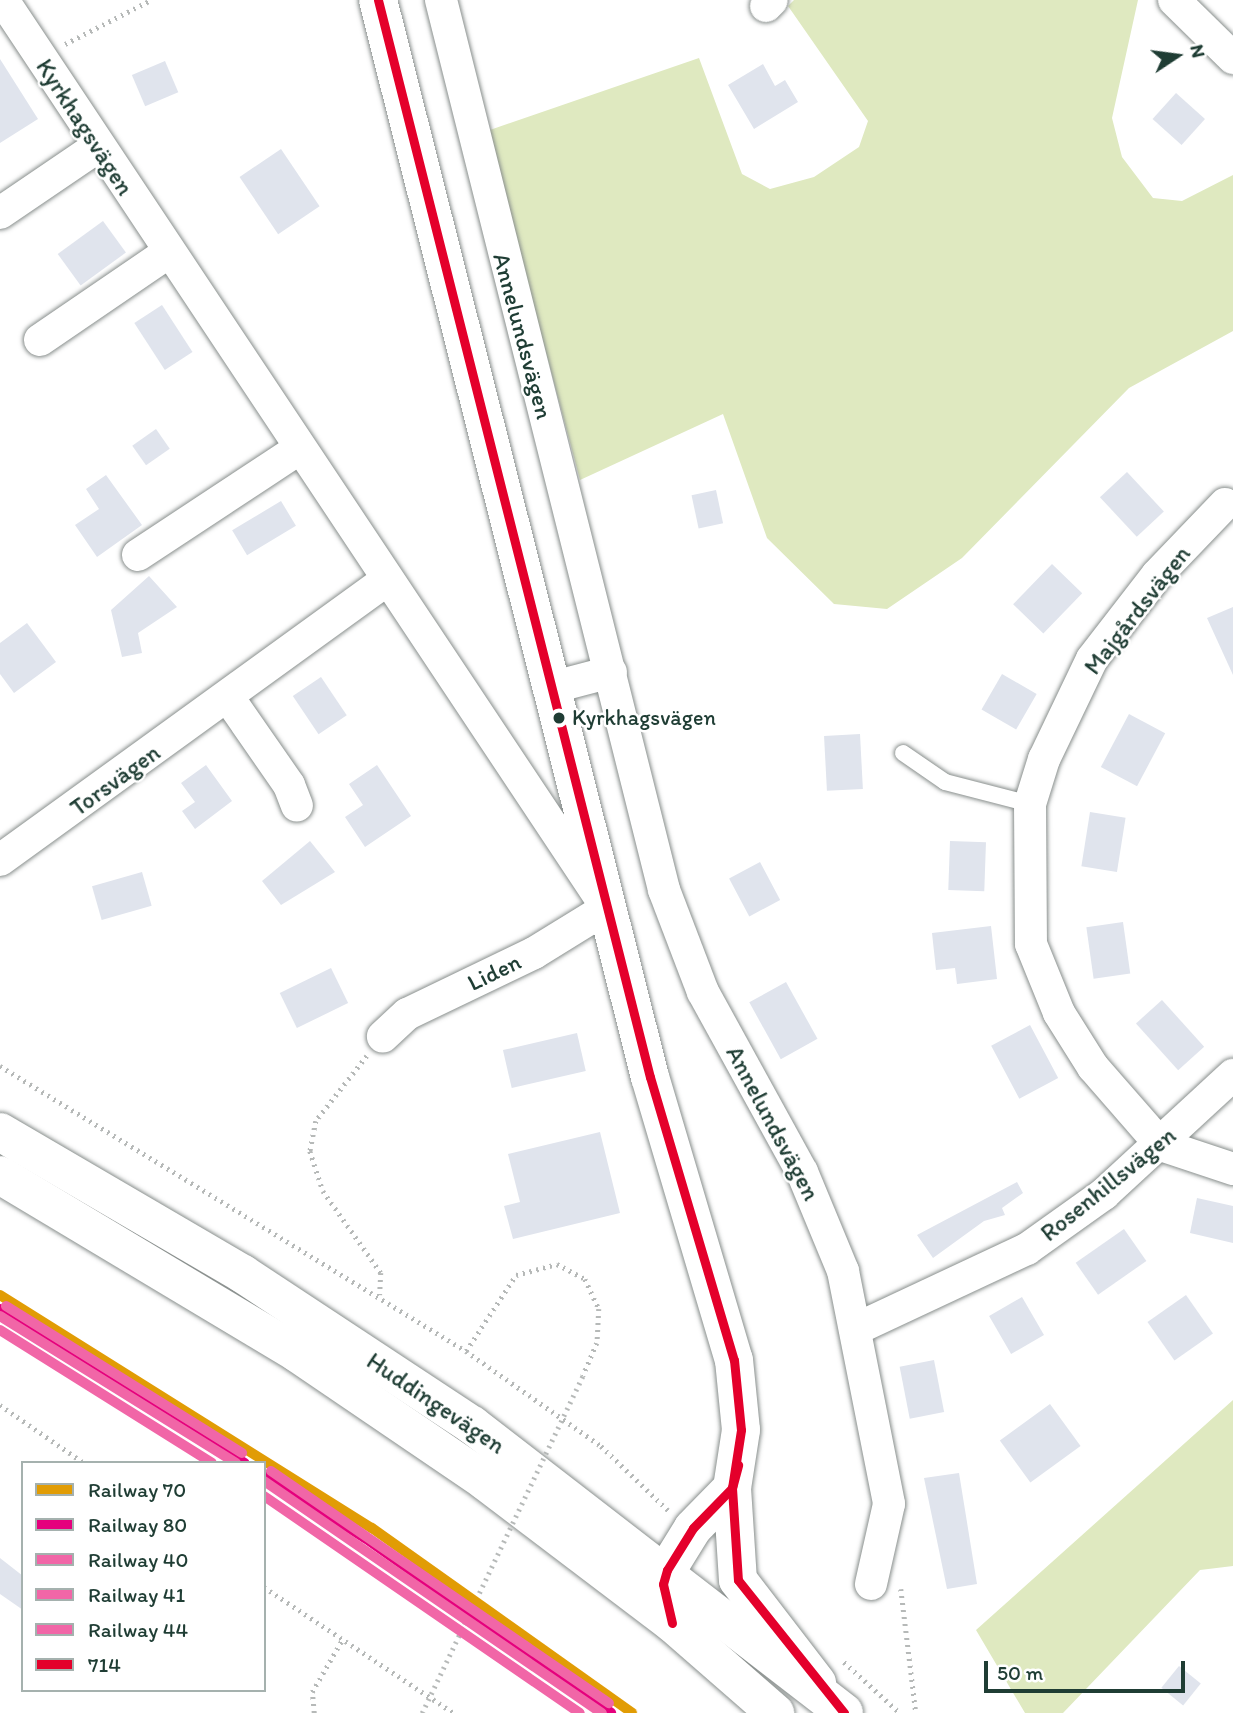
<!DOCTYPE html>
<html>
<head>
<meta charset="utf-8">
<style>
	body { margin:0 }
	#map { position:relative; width:1233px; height:1713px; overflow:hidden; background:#fff; font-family:Itim,sans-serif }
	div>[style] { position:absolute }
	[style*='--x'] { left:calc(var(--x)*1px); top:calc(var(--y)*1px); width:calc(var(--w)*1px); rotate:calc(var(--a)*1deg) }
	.green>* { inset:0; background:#dfe9c0 }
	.building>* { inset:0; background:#e0e4ed; transform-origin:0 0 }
	.path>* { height:4.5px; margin-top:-2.25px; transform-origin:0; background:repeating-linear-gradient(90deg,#b6b9b8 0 2px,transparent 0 7px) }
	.roads { filter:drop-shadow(0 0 2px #898f8d) drop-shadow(0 0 2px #898f8d) }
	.lane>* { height:16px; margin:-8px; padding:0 8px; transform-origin:8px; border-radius:8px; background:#fff }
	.street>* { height:32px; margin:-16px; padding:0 16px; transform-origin:16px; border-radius:16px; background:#fff }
	.secondary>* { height:38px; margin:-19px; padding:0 19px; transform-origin:19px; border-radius:19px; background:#fff }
	.primary>* { height:38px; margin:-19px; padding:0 19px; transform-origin:19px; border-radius:19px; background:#fff }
	.path-bridge>* { height:4.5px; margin-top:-2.25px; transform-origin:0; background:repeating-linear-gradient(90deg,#b6b9b8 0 2px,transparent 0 7px) }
	.bus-1>* { height:9px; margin:-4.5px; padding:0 4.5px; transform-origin:4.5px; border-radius:4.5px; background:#e4002b }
	.rail-1>* { height:10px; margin:-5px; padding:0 5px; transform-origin:5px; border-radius:5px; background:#e19c05 }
	.rail-2>* { height:10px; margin:-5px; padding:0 5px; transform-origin:5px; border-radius:5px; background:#e5007d }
	.rail-3>* { height:10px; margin:-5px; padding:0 5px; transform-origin:5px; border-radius:5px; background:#f166a7 }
	.rail-4>* { height:10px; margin:-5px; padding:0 5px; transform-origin:5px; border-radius:5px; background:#f166a7 }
	.rail-5>* { height:10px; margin:-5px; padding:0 5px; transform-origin:5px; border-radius:5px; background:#f166a7 }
	.dots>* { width:19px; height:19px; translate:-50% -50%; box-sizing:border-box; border:4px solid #fff; border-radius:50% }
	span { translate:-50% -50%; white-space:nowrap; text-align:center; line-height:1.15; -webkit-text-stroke:5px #fff; paint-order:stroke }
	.bus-label { font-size:22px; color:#1f3d34 }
	.left { translate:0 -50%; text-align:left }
	.street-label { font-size:24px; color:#1f3d34 }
	.legend { position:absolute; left:21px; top:1461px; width:245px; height:231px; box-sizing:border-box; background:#fff; border:2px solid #a5b1ae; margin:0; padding:9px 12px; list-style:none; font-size:21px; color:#1f3d34 }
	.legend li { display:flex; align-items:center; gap:14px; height:35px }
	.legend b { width:35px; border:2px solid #a5b1ae }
	.north { position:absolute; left:1142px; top:21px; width:70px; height:70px; -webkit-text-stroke:5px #fff; paint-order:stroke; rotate:77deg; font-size:19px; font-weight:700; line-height:28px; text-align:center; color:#1f3d34 }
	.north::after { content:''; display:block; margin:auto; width:24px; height:32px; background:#1f3d34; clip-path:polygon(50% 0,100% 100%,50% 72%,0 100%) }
	.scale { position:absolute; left:984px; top:1661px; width:201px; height:32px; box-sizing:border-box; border:4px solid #1f3d34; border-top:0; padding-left:9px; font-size:21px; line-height:24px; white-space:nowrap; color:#1f3d34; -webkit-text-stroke:5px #fff; paint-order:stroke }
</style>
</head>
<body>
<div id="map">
	<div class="green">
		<div style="clip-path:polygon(794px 0,1138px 0,1112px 118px,1122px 157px,1153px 198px,1182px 201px,1233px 175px,1233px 331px,1129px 388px,962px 558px,887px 609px,834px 604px,767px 538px,723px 414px,580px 480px,487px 131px,699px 58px,742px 174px,770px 189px,814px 177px,859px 147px,868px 121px,788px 6px)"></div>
		<div style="clip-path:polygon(1233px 1400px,1233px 1566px,1200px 1570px,1063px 1713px,1025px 1713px,976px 1630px)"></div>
	</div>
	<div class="building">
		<div style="clip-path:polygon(0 59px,38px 119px,0 143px)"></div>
		<div style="left:165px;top:61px;width:34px;height:36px;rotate:67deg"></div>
		<div style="clip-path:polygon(763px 64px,775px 86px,785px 80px,798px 102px,754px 129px,728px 85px)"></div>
		<div style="left:1176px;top:93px;width:39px;height:35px;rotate:42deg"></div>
		<div style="left:281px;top:149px;width:69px;height:50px;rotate:56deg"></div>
		<div style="left:103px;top:221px;width:39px;height:56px;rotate:54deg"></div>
		<div style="left:162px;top:305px;width:56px;height:33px;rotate:57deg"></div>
		<div style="left:156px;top:429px;width:24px;height:29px;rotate:55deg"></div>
		<div style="left:1127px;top:472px;width:54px;height:37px;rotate:47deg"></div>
		<div style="clip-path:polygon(106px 475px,142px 525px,97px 557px,75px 525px,99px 509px,86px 489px)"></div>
		<div style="left:716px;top:490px;width:34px;height:25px;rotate:78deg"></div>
		<div style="left:281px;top:501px;width:29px;height:57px;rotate:59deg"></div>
		<div style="left:1052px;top:564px;width:42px;height:56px;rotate:44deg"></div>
		<div style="clip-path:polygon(149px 576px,177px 607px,138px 633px,142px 653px,122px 657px,111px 610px)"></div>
		<div style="clip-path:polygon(1233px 607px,1233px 675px,1207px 618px)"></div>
		<div style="clip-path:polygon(27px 623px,56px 662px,14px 693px,0 674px,0 643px)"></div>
		<div style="left:1002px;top:674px;width:40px;height:41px;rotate:30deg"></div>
		<div style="left:321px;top:677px;width:46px;height:34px;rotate:56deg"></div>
		<div style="left:1129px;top:714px;width:41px;height:60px;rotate:28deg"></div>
		<div style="left:860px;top:734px;width:55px;height:36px;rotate:87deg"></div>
		<div style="clip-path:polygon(206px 765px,232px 801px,195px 829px,182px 811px,195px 802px,181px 783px)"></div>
		<div style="clip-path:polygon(377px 765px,411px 816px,365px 847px,345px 817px,363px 805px,349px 784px)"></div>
		<div style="left:1090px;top:812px;width:36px;height:55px;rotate:9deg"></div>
		<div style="clip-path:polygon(310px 841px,335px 872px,281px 905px,262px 881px)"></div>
		<div style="left:950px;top:841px;width:36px;height:49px;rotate:2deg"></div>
		<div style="left:760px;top:862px;width:43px;height:35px;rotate:62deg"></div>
		<div style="left:142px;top:872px;width:35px;height:52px;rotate:74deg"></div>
		<div style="left:1123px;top:922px;width:52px;height:37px;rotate:82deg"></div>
		<div style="clip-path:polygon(991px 926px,997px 979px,957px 984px,955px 968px,936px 970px,932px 933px)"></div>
		<div style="left:331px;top:968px;width:39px;height:57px;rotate:64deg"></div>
		<div style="left:786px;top:982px;width:65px;height:42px;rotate:61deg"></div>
		<div style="left:1162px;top:1000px;width:63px;height:35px;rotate:48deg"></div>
		<div style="left:1030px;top:1025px;width:60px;height:44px;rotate:62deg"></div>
		<div style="left:577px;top:1033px;width:39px;height:76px;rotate:77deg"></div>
		<div style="clip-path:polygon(600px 1132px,620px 1213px,513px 1239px,504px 1206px,520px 1202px,508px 1154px)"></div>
		<div style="clip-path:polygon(1017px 1182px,1023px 1193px,1002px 1208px,1005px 1215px,984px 1221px,933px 1258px,917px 1235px)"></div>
		<div style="clip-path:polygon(1197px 1198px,1233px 1206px,1233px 1243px,1190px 1233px)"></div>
		<div style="left:1124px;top:1229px;width:39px;height:59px;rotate:55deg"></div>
		<div style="left:1186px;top:1295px;width:47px;height:47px;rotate:55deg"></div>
		<div style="left:1022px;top:1297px;width:44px;height:38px;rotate:60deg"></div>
		<div style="left:934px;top:1360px;width:53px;height:35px;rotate:79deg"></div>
		<div style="left:1050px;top:1404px;width:52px;height:62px;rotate:54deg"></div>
		<div style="clip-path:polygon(959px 1473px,977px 1584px,947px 1589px,924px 1478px)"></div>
		<div style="clip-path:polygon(0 1558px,23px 1576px,23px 1610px,0 1594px)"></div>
		<div style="left:1179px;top:1666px;width:28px;height:28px;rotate:39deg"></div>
	</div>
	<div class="path">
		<div style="--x:65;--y:44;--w:97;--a:-27.1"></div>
		<div style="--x:367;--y:1056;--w:83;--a:128.1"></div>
		<div style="--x:316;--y:1121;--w:31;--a:101"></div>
		<div style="--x:310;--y:1151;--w:42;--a:72"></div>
		<div style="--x:323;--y:1191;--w:100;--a:54.7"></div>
		<div style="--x:381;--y:1273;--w:22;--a:93"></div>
		<div style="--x:0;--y:1066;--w:546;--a:31.45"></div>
		<div style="--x:466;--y:1351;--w:165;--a:35.1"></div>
		<div style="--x:601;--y:1446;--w:93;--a:43.7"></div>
		<div style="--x:466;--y:1351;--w:91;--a:-56.7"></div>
		<div style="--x:516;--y:1275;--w:42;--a:-15"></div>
		<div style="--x:557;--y:1264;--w:32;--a:28"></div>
		<div style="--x:585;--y:1279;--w:33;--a:65"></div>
		<div style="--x:599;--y:1309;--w:34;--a:93"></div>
		<div style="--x:597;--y:1343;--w:36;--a:113"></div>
		<div style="--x:0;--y:1405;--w:102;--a:34.6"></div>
		<div style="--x:264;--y:1587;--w:228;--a:33.6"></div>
		<div style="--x:901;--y:1589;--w:125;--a:83.1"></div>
		<div style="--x:844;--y:1662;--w:76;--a:42.3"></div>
		<div style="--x:314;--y:1713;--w:21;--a:-95"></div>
		<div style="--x:312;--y:1692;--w:60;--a:-60"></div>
	</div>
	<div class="roads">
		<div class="lane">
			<div style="--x:903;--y:753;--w:51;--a:34.6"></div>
			<div style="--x:945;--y:782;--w:88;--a:14.5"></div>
		</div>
		<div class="street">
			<div style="--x:3;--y:0;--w:1091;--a:56.37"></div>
			<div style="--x:607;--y:908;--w:86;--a:148.3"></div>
			<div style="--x:534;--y:953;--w:141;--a:154.3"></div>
			<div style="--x:407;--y:1014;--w:33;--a:137"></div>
			<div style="--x:441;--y:0;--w:918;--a:75.93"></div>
			<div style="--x:664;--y:890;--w:109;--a:69.1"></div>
			<div style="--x:703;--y:992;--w:205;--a:61.2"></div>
			<div style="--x:802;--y:1172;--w:107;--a:67.5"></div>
			<div style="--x:843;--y:1271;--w:237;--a:78.8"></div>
			<div style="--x:889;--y:1504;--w:82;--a:102.7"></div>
			<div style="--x:1174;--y:0;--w:83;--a:44.5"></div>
			<div style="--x:766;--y:6;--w:8;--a:-45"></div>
			<div style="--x:0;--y:213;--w:117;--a:-34.2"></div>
			<div style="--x:40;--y:340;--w:156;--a:-34.3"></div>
			<div style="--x:1225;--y:504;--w:98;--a:133.8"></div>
			<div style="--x:1157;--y:575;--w:106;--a:127.7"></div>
			<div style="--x:1092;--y:659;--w:111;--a:115.6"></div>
			<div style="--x:1044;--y:759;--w:47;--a:107.3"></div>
			<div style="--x:1030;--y:804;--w:140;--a:89.6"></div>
			<div style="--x:1031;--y:944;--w:74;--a:67.9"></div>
			<div style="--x:1059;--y:1013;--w:64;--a:57.8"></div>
			<div style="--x:1093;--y:1067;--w:103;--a:48.9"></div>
			<div style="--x:1161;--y:1145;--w:76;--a:18.4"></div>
			<div style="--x:138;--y:555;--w:193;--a:-33.4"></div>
			<div style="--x:550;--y:688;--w:63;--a:-14.7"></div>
			<div style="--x:228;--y:697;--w:107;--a:55.3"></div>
			<div style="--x:289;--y:785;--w:22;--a:69"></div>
			<div style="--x:0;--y:860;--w:474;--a:-35.9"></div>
			<div style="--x:856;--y:1329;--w:189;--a:-25.1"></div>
			<div style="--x:1027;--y:1249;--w:95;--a:-35.5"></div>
			<div style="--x:1104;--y:1194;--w:176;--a:-42.7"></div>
		</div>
		<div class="secondary">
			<div style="--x:378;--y:0;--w:1111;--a:75.83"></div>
			<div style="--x:650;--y:1077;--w:295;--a:73.5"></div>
			<div style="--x:734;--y:1360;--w:70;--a:84.3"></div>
			<div style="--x:741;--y:1430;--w:59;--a:98.8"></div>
			<div style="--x:732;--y:1488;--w:92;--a:86.3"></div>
			<div style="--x:738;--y:1580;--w:130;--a:52.5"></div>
			<div style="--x:666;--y:1605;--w:35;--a:-88"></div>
			<div style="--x:667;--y:1570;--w:49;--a:-58.2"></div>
			<div style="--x:693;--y:1528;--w:56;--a:-45.7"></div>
		</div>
		<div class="primary">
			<div style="--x:0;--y:1132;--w:281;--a:30.3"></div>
			<div style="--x:243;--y:1274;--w:274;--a:33.4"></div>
			<div style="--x:472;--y:1425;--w:470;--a:37.7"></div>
			<div style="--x:0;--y:1175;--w:346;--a:30.9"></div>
			<div style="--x:297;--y:1353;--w:227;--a:34.2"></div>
			<div style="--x:485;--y:1481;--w:235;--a:37.2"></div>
			<div style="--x:672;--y:1623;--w:137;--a:41.1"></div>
		</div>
	</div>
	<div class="path-bridge">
		<div style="--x:422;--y:1713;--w:373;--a:-64.5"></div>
	</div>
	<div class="bus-1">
		<div style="--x:378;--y:0;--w:1111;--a:75.83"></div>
		<div style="--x:650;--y:1077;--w:295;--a:73.5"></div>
		<div style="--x:734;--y:1360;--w:70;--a:84.3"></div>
		<div style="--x:741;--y:1430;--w:59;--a:98.8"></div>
		<div style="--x:732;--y:1488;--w:92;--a:86.3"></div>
		<div style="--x:738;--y:1580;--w:170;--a:51.4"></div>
		<div style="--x:672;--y:1623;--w:40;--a:-103"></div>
		<div style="--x:663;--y:1584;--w:15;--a:-74"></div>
		<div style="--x:667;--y:1570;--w:49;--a:-58.2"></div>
		<div style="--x:693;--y:1528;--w:56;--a:-45.7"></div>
		<div style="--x:732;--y:1488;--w:24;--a:-75"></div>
	</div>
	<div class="rail-1">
		<div style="--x:0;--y:1295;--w:439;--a:32.1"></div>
		<div style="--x:372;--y:1528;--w:319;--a:35.4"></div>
	</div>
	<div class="rail-2">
		<div style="--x:0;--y:1309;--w:289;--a:32.2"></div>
		<div style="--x:264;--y:1475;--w:119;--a:32"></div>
		<div style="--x:365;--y:1538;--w:302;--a:35.4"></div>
	</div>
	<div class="rail-3">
		<div style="--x:0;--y:1316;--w:278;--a:31.9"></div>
		<div style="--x:264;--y:1481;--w:410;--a:34.5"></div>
	</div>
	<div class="rail-4">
		<div style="--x:0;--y:1330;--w:250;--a:32.1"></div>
		<div style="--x:264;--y:1496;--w:383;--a:34.5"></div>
	</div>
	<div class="rail-5">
		<div style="--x:6;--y:1306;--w:278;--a:31.9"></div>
		<div style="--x:271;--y:1471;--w:410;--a:34.5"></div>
	</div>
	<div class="dots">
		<div style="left:559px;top:718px;background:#1f3d34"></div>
	</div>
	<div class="bus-label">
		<span class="left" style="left:572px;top:718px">Kyrkhagsvägen</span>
	</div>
	<div class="street-label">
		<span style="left:85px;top:127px;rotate:57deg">Kyrkhagsvägen</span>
		<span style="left:523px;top:336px;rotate:75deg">Annelundsvägen</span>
		<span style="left:1137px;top:610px;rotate:-52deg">Majgårdsvägen</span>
		<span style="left:115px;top:780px;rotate:-36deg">Torsvägen</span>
		<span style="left:494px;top:972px;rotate:-26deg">Liden</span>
		<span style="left:773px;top:1123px;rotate:62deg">Annelundsvägen</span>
		<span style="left:1108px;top:1184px;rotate:-39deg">Rosenhillsvägen</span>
		<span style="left:436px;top:1403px;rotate:34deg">Huddingevägen</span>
	</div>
	<ul class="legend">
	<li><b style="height:9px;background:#e19c05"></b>Railway 70</li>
	<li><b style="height:9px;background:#e5007d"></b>Railway 80</li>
	<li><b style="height:9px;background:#f166a7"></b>Railway 40</li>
	<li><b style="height:9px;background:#f166a7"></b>Railway 41</li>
	<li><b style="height:9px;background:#f166a7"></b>Railway 44</li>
	<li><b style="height:9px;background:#e4002b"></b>714</li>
	</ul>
	<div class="north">N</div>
	<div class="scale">50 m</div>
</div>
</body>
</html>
